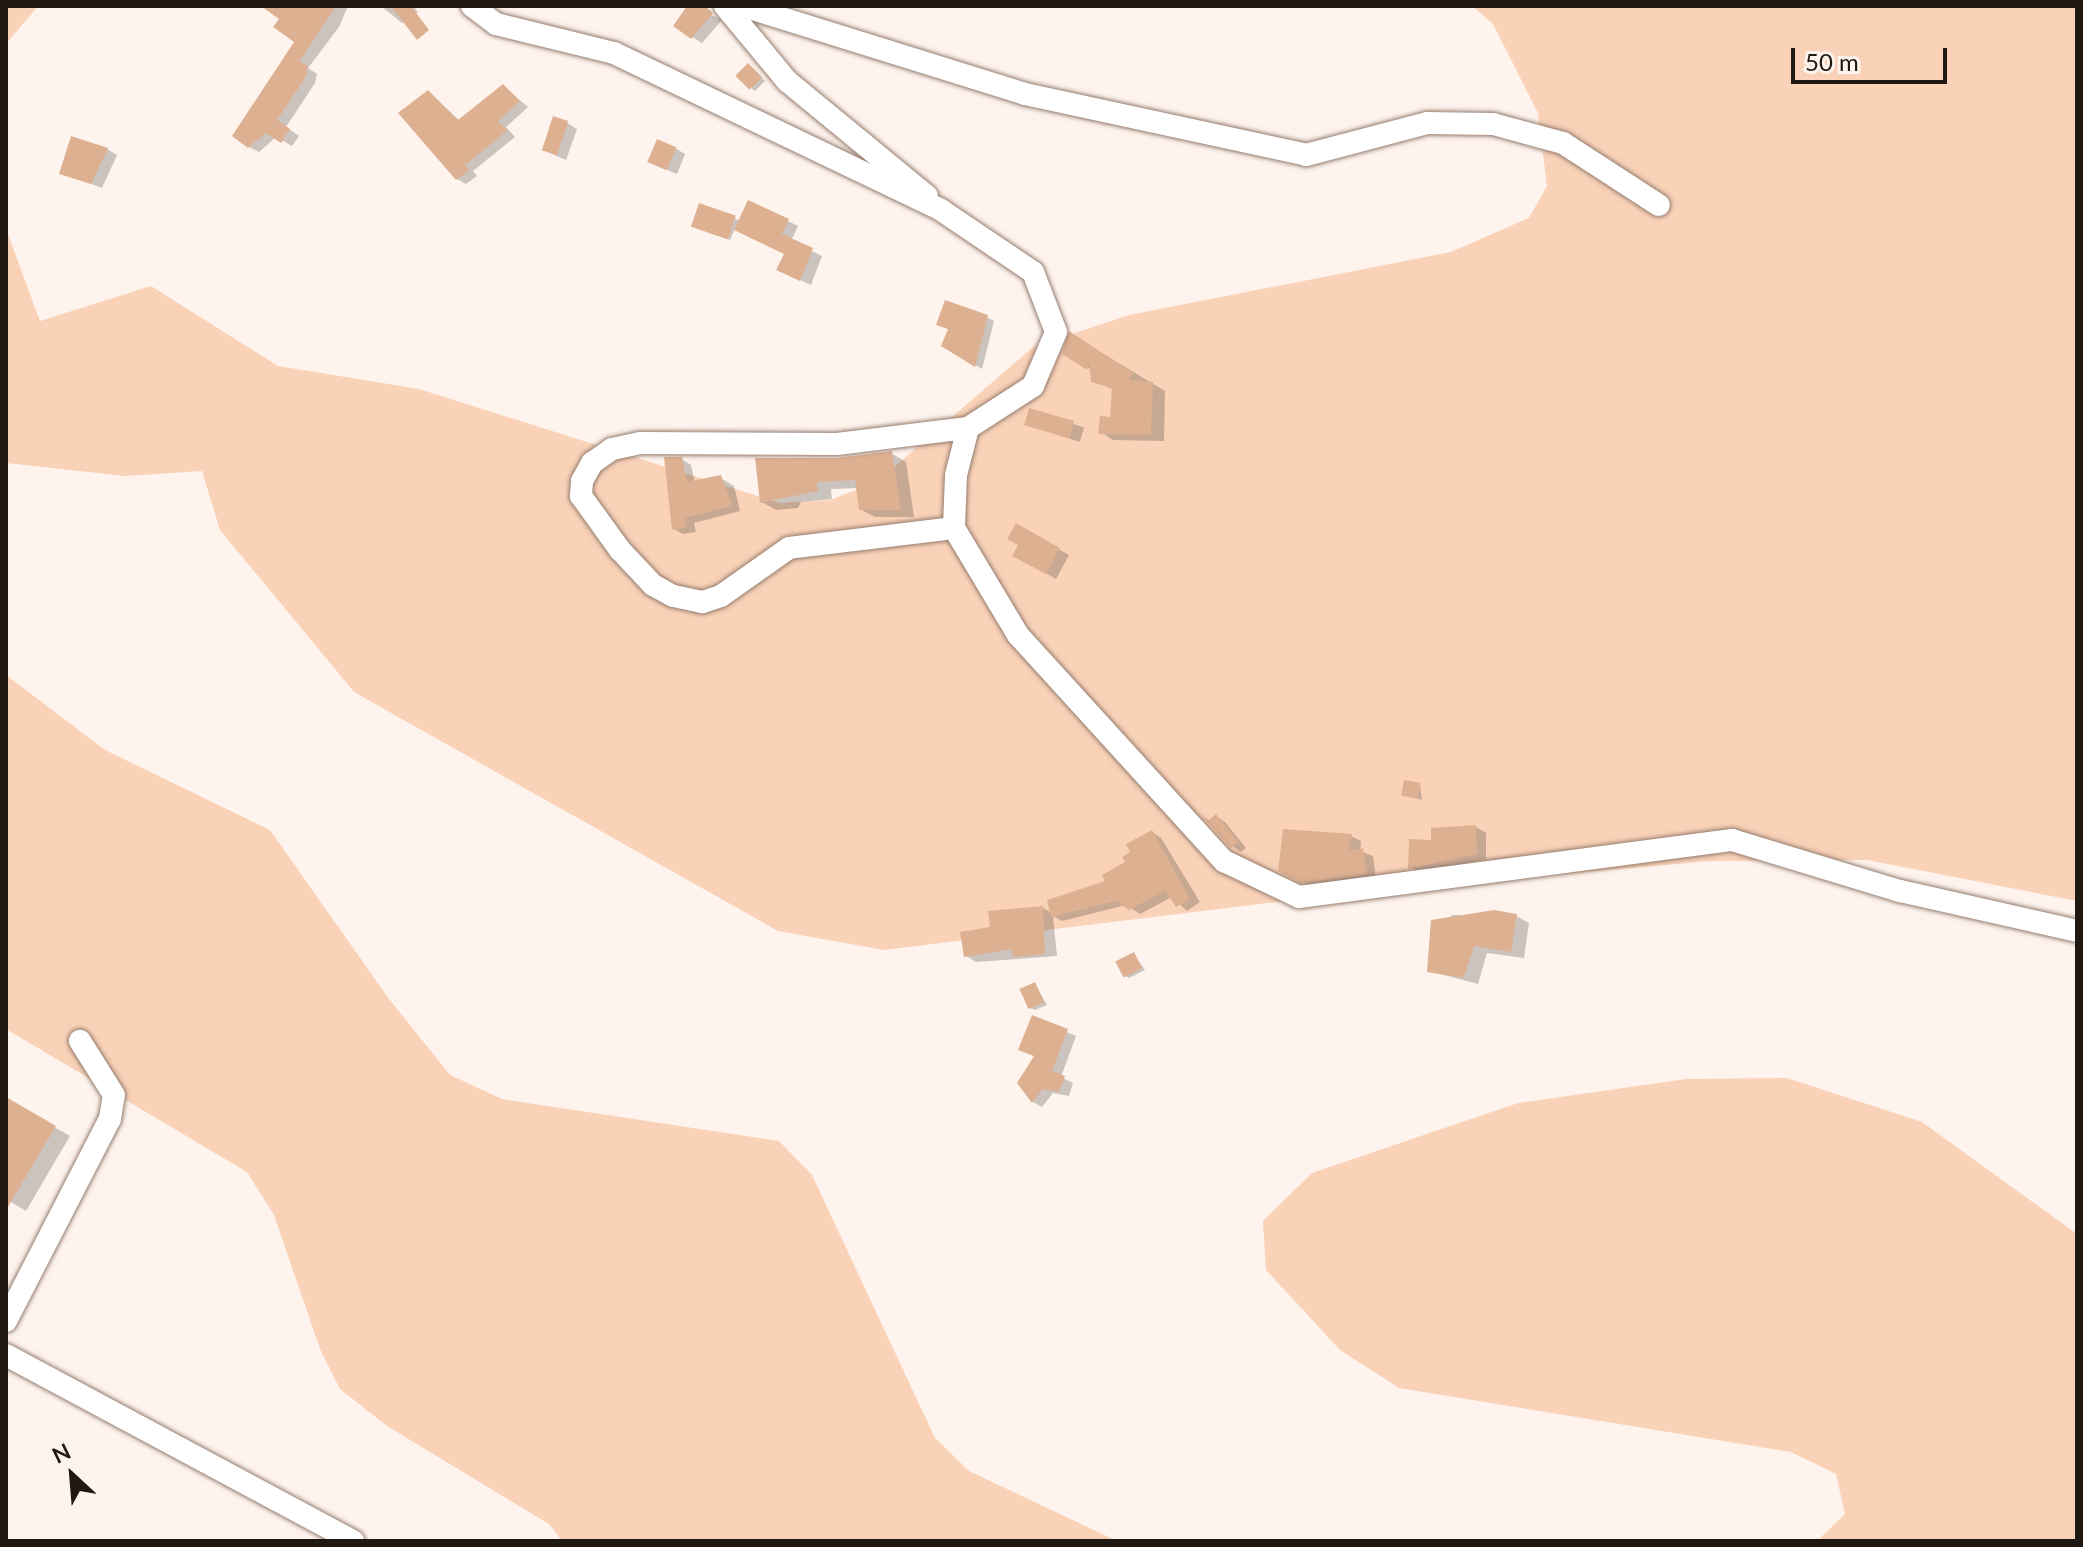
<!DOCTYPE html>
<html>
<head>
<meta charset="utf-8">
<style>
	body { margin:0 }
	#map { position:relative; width:2083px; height:1547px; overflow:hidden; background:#fef4ed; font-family:Lato,sans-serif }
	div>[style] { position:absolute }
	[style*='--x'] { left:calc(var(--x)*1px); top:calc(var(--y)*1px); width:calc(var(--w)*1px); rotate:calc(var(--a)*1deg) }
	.green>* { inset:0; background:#f9d2b8 }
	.shadow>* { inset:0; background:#0003; transform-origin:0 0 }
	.building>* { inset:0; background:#deb092; transform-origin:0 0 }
	.roads { filter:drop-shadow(0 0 2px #957d6e) drop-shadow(0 0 2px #957d6e) }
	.minor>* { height:22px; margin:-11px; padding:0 11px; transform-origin:11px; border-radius:11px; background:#fff }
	span { translate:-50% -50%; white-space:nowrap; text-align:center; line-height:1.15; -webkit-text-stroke:6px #fef4ed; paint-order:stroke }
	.frame { position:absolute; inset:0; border:8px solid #201812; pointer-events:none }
	.north { position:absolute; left:32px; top:1435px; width:80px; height:80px; -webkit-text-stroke:6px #fef4ed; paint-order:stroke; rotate:334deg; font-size:22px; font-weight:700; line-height:32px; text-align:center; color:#201812 }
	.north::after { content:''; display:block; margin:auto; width:28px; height:36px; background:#201812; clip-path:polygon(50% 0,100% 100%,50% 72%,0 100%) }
	.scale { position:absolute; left:1791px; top:48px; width:156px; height:36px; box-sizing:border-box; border:4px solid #201812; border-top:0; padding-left:10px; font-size:24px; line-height:28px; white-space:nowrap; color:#201812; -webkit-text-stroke:6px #fef4ed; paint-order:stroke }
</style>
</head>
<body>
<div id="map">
	<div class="green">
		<div style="clip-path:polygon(6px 6px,38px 6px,6px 44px)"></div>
		<div style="clip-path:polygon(1472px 6px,2077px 6px,2077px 901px,1867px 860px,1710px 861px,1350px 893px,884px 950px,778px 931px,354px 692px,220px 530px,202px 471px,125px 476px,6px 463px,6px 229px,40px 321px,151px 286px,278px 366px,419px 389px,780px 503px,830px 500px,877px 482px,1033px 347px,1129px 315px,1451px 252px,1529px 218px,1547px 186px,1538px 113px,1493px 24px)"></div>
		<div style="clip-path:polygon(6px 675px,105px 750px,270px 830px,389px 999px,450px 1075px,502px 1099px,779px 1141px,812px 1175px,935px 1438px,969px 1471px,1117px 1541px,562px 1541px,549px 1524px,387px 1426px,340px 1389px,320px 1349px,274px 1215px,247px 1172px,6px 1029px)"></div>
		<div style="clip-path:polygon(1787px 1078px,1922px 1122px,2077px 1234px,2077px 1541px,1817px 1541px,1845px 1514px,1836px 1474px,1791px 1452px,1399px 1388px,1340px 1350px,1266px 1270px,1263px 1221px,1312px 1173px,1518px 1103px,1686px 1079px)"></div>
	</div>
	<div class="shadow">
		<div style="clip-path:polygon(287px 6px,348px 6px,339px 27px,308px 68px,317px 74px,315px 83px,286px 127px,299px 136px,292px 146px,276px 137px,259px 152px,249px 147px,296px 42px)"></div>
		<div style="clip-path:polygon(381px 6px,413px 6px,418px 12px,402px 23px)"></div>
		<div style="clip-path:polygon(694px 6px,722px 20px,702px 43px,692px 37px)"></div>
		<div style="clip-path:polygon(753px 68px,765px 81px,755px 91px,751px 88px)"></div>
		<div style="clip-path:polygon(504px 87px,528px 107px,506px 127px,515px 137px,473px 171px,477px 176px,466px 184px,457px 179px,428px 92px,460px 121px)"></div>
		<div style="clip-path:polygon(567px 123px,577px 129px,566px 160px,543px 150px)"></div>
		<div style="clip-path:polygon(675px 148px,685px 154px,677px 174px,660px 167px)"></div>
		<div style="clip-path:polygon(107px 149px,117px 155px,102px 188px,62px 173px)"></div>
		<div style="clip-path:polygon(701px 205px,741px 221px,788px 221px,798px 226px,791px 241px,822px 256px,811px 285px,789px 275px,786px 254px,735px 229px,730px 240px,697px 228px)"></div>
		<div style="clip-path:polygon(987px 317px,994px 321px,982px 369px,943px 346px,950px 330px,938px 324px)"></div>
		<div style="clip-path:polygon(1082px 341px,1165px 391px,1164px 441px,1113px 440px,1101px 432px,1111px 419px,1114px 390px,1093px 380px,1092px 370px,1064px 353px)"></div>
		<div style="left:1030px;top:410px;width:57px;height:15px;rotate:18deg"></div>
		<div style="clip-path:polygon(891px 453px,906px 462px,914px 517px,875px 517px,860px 509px,858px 488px,831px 489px,832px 499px,801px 502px,798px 508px,776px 510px,762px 502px,837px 460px)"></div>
		<div style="clip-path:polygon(682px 459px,691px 465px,695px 483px,724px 480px,734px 486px,740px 511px,694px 523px,696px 532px,683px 534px,674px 529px)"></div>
		<div style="clip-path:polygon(1017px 526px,1069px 555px,1056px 579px,1015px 555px,1021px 544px)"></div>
		<div style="clip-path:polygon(1420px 785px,1422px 800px,1403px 794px)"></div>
		<div style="clip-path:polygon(1216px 816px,1225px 822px,1246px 848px,1241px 852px,1232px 846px)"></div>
		<div style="clip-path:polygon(1476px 827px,1486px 833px,1486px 859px,1420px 873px,1410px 867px,1434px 842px)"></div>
		<div style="clip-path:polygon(1152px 832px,1161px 838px,1200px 902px,1187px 911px,1172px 897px,1140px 914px,1126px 905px,1062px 921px,1053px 916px,1057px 956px,976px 962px,966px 956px,992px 928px,1043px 908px,1052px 913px,1108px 882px)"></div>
		<div style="clip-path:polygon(1351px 836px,1361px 841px,1360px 851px,1373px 856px,1376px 879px,1313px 887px,1291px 876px)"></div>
		<div style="clip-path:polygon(1452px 915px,1516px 916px,1529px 923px,1524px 958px,1487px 953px,1478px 984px,1429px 971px)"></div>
		<div style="clip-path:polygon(1134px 955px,1145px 970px,1129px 978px,1125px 976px)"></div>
		<div style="clip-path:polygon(1035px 984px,1047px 1005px,1035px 1010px,1030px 1008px)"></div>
		<div style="clip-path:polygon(1033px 1018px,1076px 1036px,1061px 1077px,1073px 1083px,1069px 1096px,1053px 1093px,1042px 1107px,1033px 1102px,1036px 1057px,1021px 1049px)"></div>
		<div style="clip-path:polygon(6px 1100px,70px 1136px,26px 1211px,6px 1199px)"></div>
	</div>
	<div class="building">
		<div style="clip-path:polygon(261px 6px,336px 6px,299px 62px,308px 66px,305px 78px,277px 120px,290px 129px,281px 143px,266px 133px,248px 148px,232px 136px,294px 42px,273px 27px,279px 19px)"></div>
		<div style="clip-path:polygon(391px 6px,411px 6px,429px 30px,417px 40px)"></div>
		<div style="clip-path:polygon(687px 6px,705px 6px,713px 13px,691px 39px,673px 26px)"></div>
		<div style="left:748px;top:63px;width:20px;height:18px;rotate:45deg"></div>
		<div style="clip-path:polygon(503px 84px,520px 101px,498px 121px,507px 131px,465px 165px,469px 170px,456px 180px,398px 113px,428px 90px,458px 120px)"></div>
		<div style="left:553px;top:116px;width:16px;height:36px;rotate:18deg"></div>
		<div style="clip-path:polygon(71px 136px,108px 148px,91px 184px,59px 174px)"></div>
		<div style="left:657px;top:139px;width:21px;height:25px;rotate:23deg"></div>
		<div style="clip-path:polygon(748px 200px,789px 219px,782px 234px,813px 248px,800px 281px,776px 270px,784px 254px,734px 230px)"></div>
		<div style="left:699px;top:203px;width:39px;height:25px;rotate:19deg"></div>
		<div style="clip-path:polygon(945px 300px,988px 315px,975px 367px,941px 346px,948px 329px,936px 325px)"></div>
		<div style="clip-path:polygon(1069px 331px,1133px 373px,1129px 380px,1153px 382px,1151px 435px,1098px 434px,1100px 416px,1110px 417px,1112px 388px,1091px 382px,1089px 362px,1087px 370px,1062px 354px)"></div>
		<div style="left:1029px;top:408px;width:47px;height:18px;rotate:16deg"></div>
		<div style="clip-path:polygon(892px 451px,901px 510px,859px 510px,855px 480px,817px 482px,818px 491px,760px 503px,755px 458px,837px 458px)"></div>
		<div style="clip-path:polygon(664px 457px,682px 457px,687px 482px,721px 475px,732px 506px,685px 518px,687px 527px,672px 530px)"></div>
		<div style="clip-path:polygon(1016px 523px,1060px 548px,1046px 574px,1012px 556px,1018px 545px,1007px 539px)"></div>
		<div style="left:1404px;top:780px;width:17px;height:16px;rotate:10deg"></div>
		<div style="clip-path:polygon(1216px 814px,1238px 842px,1231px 848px,1202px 816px,1209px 820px)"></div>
		<div style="clip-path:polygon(1476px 825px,1477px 854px,1408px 869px,1409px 839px,1431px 840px,1431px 828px)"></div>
		<div style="clip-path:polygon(1283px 829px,1352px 834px,1349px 851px,1363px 848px,1367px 874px,1301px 883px,1278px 871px)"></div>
		<div style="clip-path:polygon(1152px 830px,1190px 899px,1176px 907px,1165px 891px,1129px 910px,1116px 901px,1051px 917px,1047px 900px,1105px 881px,1102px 875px,1125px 862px,1122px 857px,1130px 852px,1126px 844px)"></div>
		<div style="clip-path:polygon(1043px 906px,1045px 954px,1013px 957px,1012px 949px,964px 957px,960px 932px,990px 927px,988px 911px)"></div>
		<div style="clip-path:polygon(1494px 910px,1517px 914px,1511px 952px,1474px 946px,1464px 978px,1427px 972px,1431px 920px)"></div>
		<div style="left:1134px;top:952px;width:18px;height:21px;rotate:63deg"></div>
		<div style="left:1035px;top:982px;width:22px;height:17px;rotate:66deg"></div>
		<div style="clip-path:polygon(1032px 1015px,1068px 1029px,1052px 1071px,1065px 1076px,1059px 1092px,1043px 1089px,1032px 1103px,1017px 1083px,1034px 1056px,1018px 1050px)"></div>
		<div style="clip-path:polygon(6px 1097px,56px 1126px,6px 1210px)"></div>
	</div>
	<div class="roads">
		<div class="minor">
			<div style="--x:472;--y:6;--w:30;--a:37"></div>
			<div style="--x:496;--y:24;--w:122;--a:13.8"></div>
			<div style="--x:614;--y:53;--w:363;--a:25.6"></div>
			<div style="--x:941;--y:210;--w:111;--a:34"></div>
			<div style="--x:1033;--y:272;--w:64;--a:69"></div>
			<div style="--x:1056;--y:332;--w:59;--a:113.1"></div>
			<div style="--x:1033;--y:386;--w:77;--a:147.1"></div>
			<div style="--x:968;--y:428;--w:49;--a:104.3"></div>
			<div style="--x:956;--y:475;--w:53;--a:92.2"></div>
			<div style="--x:954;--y:528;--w:125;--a:59.1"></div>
			<div style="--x:1018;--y:635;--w:306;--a:47.7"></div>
			<div style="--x:1224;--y:861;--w:83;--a:25.6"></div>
			<div style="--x:1299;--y:897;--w:437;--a:-7.5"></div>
			<div style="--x:1732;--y:840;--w:176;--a:16.9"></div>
			<div style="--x:1900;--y:891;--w:181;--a:12.7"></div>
			<div style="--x:725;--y:6;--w:97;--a:50.4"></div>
			<div style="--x:787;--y:81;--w:181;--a:39.4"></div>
			<div style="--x:743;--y:6;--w:295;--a:17.3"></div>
			<div style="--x:1025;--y:94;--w:288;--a:12.2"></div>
			<div style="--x:1306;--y:155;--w:125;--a:-14.8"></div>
			<div style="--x:1427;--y:123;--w:66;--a:0.9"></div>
			<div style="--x:1493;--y:124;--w:73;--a:15.2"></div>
			<div style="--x:1563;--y:143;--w:114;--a:32.9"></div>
			<div style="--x:954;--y:528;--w:166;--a:173.1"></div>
			<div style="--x:789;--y:548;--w:83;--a:144.8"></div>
			<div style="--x:721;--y:596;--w:20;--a:162"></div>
			<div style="--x:702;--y:602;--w:30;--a:-168"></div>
			<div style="--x:673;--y:596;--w:23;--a:-151"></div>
			<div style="--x:653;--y:585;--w:48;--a:-133.3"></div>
			<div style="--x:620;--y:550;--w:67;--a:-125.8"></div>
			<div style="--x:581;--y:496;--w:15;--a:-86"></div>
			<div style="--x:582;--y:481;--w:21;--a:-61"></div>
			<div style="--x:592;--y:463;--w:24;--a:-35"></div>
			<div style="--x:612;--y:449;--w:29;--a:-12"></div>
			<div style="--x:640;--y:443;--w:197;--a:0.3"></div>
			<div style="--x:837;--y:444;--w:132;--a:-7"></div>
			<div style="--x:6;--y:1321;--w:227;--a:-62.8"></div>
			<div style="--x:110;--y:1119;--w:24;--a:-81"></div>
			<div style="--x:114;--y:1095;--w:64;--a:-122.2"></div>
			<div style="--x:6;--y:1355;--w:394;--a:28.2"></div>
		</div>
	</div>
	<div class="frame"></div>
	<div class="north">N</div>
	<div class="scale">50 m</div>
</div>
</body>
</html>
